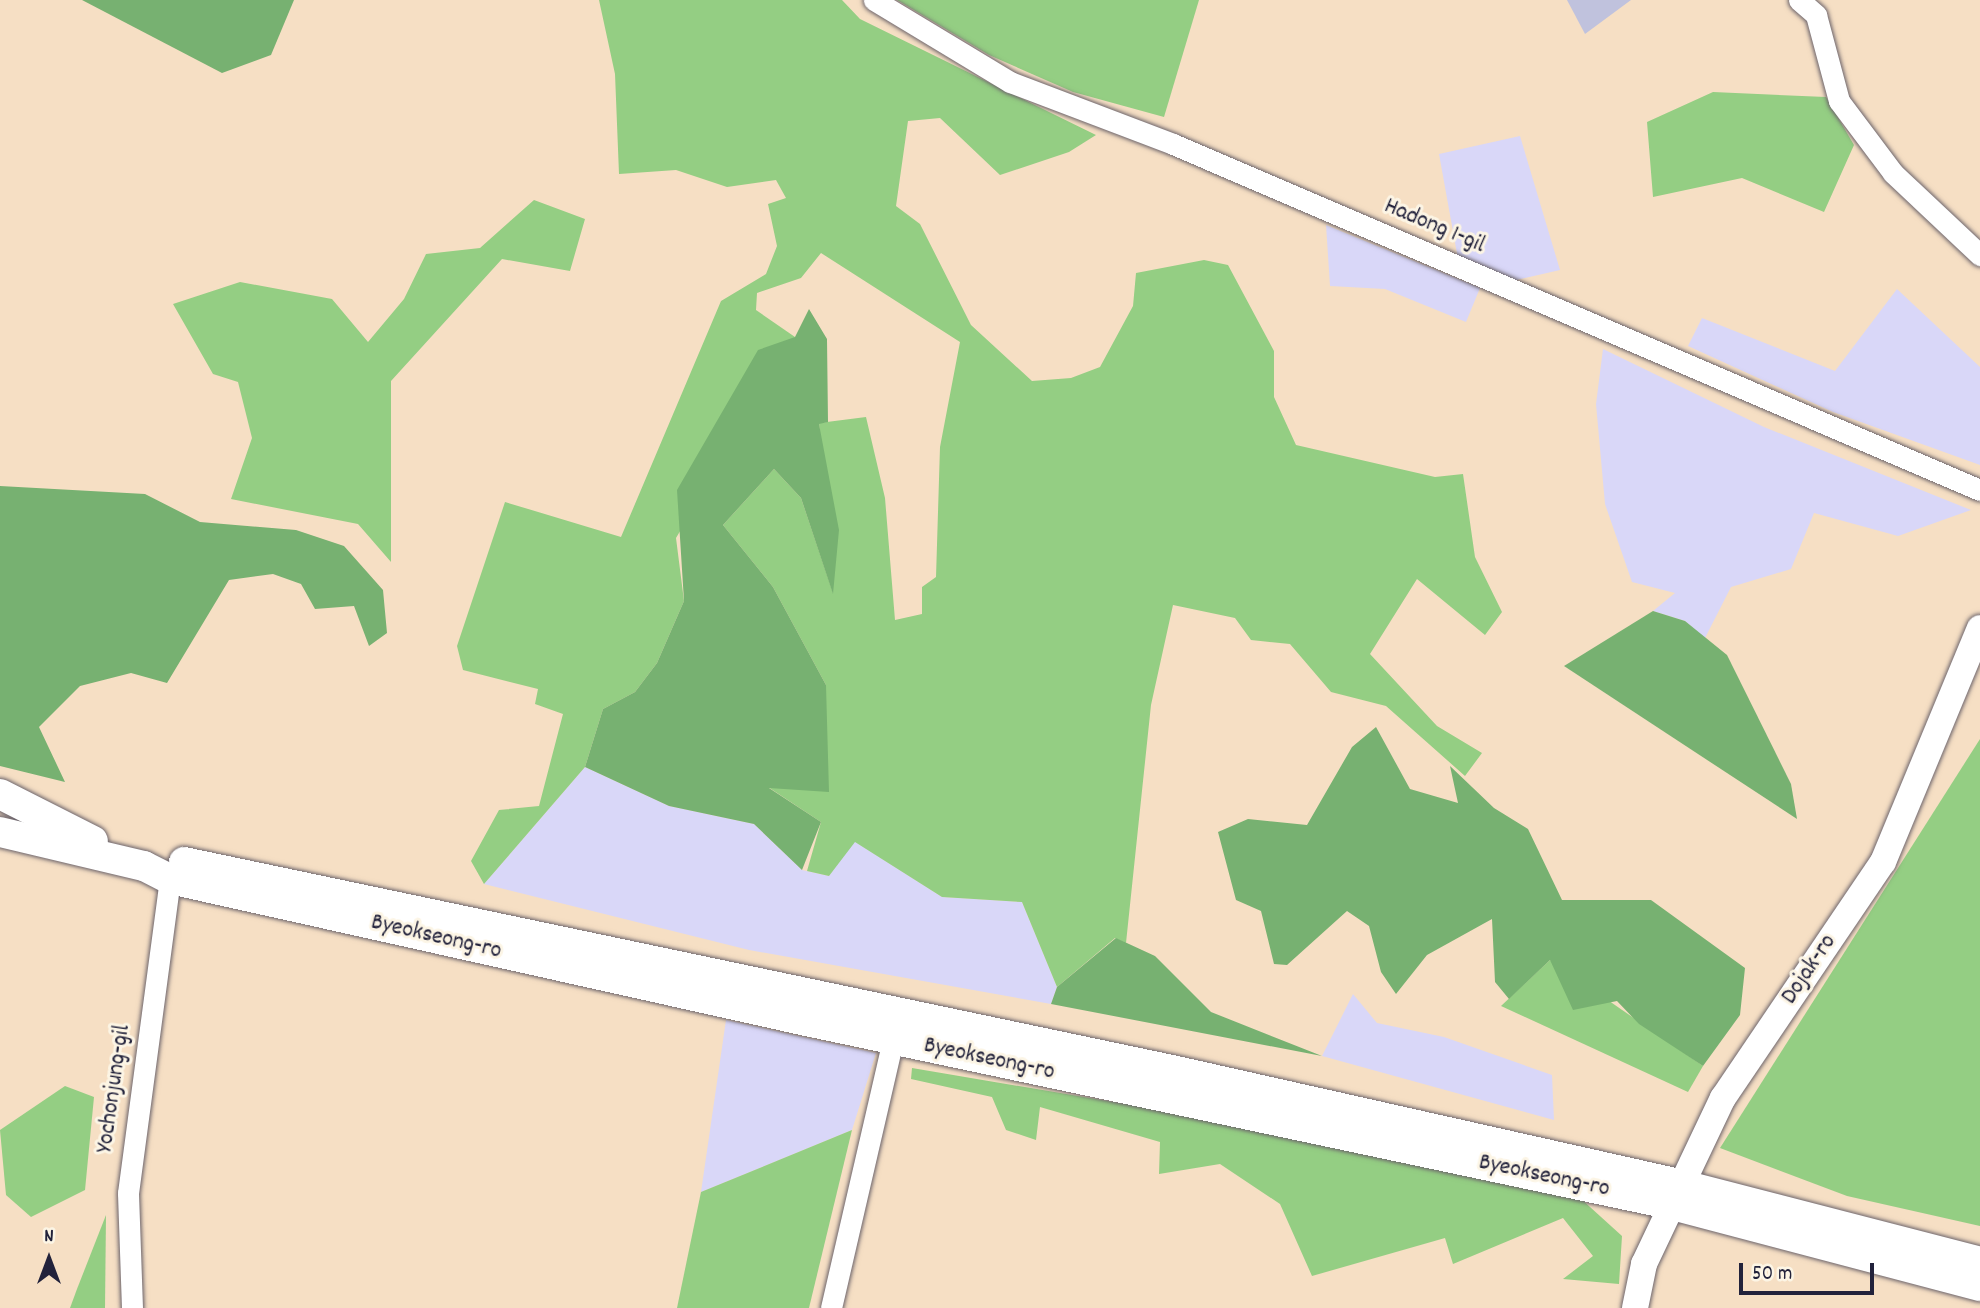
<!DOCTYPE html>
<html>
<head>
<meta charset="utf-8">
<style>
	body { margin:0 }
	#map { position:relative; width:1980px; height:1308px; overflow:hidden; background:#f6dfc4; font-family:Dekko,sans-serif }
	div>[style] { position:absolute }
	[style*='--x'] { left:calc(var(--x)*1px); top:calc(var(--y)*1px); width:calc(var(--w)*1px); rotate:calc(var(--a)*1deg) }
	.built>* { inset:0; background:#d9d7f8 }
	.industrial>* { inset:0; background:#c0c2dd }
	.green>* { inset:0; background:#94ce83 }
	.forest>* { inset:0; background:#77b171 }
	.roads { filter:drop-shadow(0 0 2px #6c646b) drop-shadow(0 0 2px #6c646b) }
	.minor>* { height:21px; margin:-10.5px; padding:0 10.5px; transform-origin:10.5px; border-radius:10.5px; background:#fff }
	.tertiary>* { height:26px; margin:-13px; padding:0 13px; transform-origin:13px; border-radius:13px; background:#fff }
	.secondary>* { height:30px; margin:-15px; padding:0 15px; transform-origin:15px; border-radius:15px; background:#fff }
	span { translate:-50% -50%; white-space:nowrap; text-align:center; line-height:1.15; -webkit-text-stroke:6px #fcf5e5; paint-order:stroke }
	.street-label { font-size:24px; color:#22223b }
	.north { position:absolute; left:14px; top:1224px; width:70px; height:70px; -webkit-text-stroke:5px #fcf5e5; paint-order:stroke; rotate:0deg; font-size:19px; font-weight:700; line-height:28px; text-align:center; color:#22223b }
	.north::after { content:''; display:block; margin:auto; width:24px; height:32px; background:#22223b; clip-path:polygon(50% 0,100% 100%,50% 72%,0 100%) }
	.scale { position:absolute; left:1739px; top:1263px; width:135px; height:32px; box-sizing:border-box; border:4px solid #22223b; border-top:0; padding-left:9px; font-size:21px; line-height:24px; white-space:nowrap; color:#22223b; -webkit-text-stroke:5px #fcf5e5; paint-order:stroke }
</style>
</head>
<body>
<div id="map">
	<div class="built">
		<div style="clip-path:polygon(1520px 136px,1560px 270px,1508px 282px,1458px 259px,1439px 154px)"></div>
		<div style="clip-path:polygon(1326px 225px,1480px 288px,1466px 322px,1385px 289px,1330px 286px)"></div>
		<div style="clip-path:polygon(1897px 289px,1980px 367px,1980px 465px,1833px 412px,1688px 346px,1702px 318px,1835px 371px)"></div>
		<div style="clip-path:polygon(1603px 349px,1764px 427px,1971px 510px,1898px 536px,1814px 513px,1791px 569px,1731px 587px,1705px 638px,1685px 621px,1653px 611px,1675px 593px,1632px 582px,1605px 504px,1596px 404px)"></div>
		<div style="clip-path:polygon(585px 767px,669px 806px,754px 824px,802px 870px,829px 876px,854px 841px,942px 897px,1022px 902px,1057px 987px,1051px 1004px,749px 950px,484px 884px)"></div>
		<div style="clip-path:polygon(1353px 994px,1377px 1023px,1444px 1037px,1552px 1075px,1554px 1120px,1322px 1056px)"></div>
		<div style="clip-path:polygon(726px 1020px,876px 1053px,852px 1130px,701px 1192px)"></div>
	</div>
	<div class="industrial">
		<div style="clip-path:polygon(1567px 0,1631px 0,1585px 34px)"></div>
	</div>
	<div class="green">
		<div style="clip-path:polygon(599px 0,842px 0,860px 19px,1096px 135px,1069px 152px,1000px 175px,940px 118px,908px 121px,896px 206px,920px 224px,971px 325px,1032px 381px,1071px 378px,1100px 367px,1133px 306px,1136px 273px,1204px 260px,1228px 265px,1274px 351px,1274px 397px,1296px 445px,1435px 477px,1463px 474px,1475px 557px,1502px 612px,1485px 635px,1417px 579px,1370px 654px,1437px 726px,1482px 753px,1465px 776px,1386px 706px,1331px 692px,1290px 644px,1251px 640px,1235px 618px,1173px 605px,1151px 705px,1126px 943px,1115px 938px,1057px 987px,1022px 902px,942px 897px,855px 842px,829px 876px,807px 871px,821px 822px,768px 787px,826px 685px,773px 587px,723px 525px,774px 469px,801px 498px,833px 593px,819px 423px,866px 417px,885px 498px,895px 620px,922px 614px,922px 587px,936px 577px,940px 447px,960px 342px,821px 253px,801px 278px,757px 293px,756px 310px,795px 337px,676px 538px,684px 601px,657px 663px,635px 692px,603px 709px,585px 767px,484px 884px,471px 861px,499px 810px,539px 806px,563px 714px,535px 704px,538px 689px,463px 670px,457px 646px,505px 502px,621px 537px,721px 301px,766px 274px,777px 246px,768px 204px,786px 198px,776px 180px,727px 187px,676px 170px,619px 174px,615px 74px)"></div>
		<div style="clip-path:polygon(897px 0,1199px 0,1164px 117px,1073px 92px,989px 55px)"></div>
		<div style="clip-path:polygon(1713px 92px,1826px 97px,1854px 145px,1824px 212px,1742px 178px,1653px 197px,1647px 122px)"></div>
		<div style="clip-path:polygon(534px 200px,585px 219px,570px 271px,502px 259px,391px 381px,391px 562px,358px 524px,231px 499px,252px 438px,238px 382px,213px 374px,173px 304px,240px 282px,332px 299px,368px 342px,404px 299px,426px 254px,480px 248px)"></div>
		<div style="clip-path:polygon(1980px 739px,1980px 1226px,1847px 1196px,1720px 1148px)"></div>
		<div style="clip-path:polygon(1550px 960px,1703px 1066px,1688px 1092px,1501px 1006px)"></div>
		<div style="clip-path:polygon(912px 1068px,1226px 1121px,1579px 1197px,1622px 1236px,1619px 1284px,1563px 1279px,1593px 1256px,1563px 1218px,1453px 1264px,1445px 1238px,1312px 1276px,1280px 1204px,1220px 1164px,1159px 1174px,1160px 1142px,1040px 1107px,1036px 1140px,1006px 1130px,992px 1097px,911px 1079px)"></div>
		<div style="clip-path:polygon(65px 1086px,94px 1097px,85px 1190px,31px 1217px,6px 1195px,0 1130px)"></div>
		<div style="clip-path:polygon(852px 1130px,809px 1308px,677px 1308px,701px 1192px)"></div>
		<div style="clip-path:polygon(106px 1215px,105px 1308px,70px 1308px,77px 1289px)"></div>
	</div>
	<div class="forest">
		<div style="clip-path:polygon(82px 0,294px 0,271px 55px,222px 73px)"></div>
		<div style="clip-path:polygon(809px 309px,827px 339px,828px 422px,819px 424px,839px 530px,833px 594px,801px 498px,774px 469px,723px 525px,773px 587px,826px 685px,829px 792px,769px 788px,821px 822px,802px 870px,754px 824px,669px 806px,585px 767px,603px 709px,635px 692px,657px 663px,684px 601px,677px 490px,758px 350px,795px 337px)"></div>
		<div style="clip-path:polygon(0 486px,145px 494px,200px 522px,296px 530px,344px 546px,383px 590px,387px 633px,369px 646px,354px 606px,315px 609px,301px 584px,273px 574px,229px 580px,167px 683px,131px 673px,80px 686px,39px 727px,65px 782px,0 766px)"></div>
		<div style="clip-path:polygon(1653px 611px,1685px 621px,1727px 655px,1791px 784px,1797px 819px,1564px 666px)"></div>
		<div style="clip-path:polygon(1376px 727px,1410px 789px,1458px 803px,1450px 766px,1494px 808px,1528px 829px,1562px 900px,1651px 900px,1745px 968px,1740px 1015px,1703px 1066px,1639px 1024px,1617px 1001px,1573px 1010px,1550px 960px,1509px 999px,1495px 982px,1492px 919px,1427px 955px,1396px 994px,1381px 972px,1369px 926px,1347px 911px,1287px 965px,1274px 964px,1261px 911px,1236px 900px,1218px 832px,1248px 819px,1307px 825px,1352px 747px)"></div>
		<div style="clip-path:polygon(1116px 938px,1155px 956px,1211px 1012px,1322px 1056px,1051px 1004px,1057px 987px)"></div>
	</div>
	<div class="roads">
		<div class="minor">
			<div style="--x:874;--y:0;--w:159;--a:31.1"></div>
			<div style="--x:1010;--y:82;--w:174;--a:20.8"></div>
			<div style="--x:1173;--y:144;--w:878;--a:23.21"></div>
			<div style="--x:1799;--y:0;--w:23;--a:41"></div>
			<div style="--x:1816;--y:15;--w:89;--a:75"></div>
			<div style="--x:1839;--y:101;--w:90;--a:53.1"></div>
			<div style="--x:1893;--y:173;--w:120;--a:43.3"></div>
			<div style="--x:132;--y:1308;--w:115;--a:-92"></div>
			<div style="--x:128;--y:1193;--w:317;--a:-82.4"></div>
			<div style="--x:831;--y:1308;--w:276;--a:-77"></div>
		</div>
		<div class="tertiary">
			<div style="--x:1635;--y:1308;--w:45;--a:-78.4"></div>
			<div style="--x:1644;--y:1264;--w:184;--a:-64.6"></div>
			<div style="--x:1723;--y:1098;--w:285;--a:-55.9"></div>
			<div style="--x:1883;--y:862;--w:253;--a:-67.5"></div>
		</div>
		<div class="secondary">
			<div style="--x:0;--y:794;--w:104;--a:26.8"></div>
			<div style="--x:0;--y:832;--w:148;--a:13.3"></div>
			<div style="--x:144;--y:866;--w:29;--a:27"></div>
			<div style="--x:170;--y:879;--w:657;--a:12.58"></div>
			<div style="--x:811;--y:1022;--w:877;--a:11.98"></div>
			<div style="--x:1669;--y:1204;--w:322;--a:14.8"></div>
			<div style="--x:184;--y:862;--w:1010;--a:11.89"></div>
			<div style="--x:1172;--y:1070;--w:520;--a:12.67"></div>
			<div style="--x:1679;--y:1184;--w:311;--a:14.5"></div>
		</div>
	</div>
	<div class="street-label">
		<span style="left:1434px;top:227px;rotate:23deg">Hadong 1-gil</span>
		<span style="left:436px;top:938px;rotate:13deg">Byeokseong-ro</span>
		<span style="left:1810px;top:970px;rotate:-56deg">Dojak-ro</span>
		<span style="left:989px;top:1060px;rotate:12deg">Byeokseong-ro</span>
		<span style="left:115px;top:1089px;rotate:-82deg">Yochonjung-gil</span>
		<span style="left:1544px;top:1177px;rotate:12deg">Byeokseong-ro</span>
	</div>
	<div class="north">N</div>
	<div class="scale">50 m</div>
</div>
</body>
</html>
